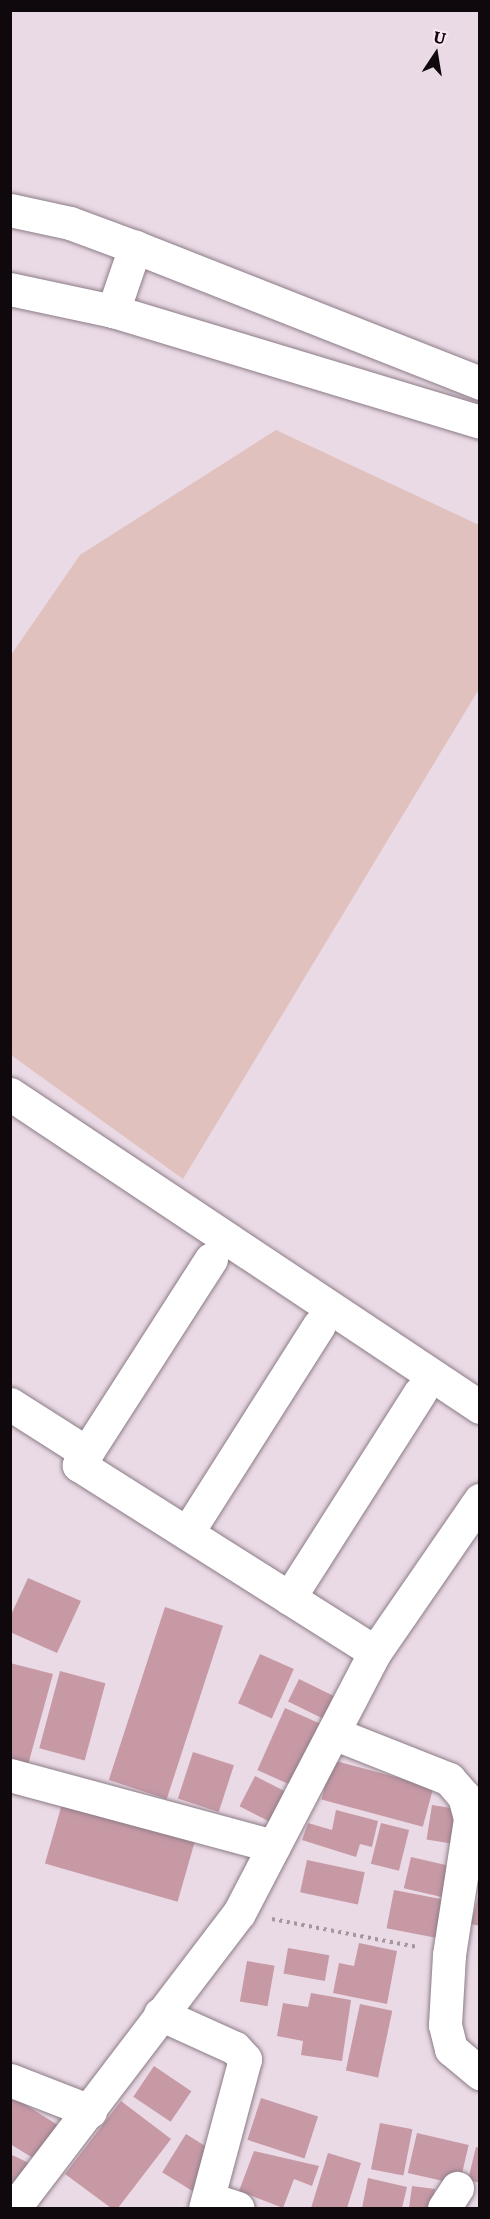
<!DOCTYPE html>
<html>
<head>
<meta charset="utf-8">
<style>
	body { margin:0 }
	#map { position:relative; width:490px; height:2219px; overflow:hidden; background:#eadae5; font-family:Literata,serif }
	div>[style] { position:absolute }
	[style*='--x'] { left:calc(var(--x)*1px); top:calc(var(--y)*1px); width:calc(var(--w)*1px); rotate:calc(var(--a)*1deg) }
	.green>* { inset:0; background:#e0c1be }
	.building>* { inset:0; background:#c699a5; transform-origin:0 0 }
	.path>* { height:4px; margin-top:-2px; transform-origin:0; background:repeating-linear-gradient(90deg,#a497a0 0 3px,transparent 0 7.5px) }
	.roads { filter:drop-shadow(0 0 2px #8b7c87) drop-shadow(0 0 2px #8b7c87) }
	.minor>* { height:33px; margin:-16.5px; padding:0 16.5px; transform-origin:16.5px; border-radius:16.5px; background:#fff }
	span { translate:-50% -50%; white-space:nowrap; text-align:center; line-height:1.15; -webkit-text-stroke:6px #f8e7f3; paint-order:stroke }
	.frame { position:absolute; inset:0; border:12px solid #0f090d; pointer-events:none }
	.north { position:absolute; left:406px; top:24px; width:60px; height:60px; -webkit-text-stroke:4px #f8e7f3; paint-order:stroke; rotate:12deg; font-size:16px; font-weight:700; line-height:24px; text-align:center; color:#0f090d }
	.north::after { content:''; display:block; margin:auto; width:21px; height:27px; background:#0f090d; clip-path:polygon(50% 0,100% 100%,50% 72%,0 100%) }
</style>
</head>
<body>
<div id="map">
	<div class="green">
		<div style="clip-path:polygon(276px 430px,479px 525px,479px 689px,183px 1179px,11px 1055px,11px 655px,80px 555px)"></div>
	</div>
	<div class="building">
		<div style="clip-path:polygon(28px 1578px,81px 1601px,57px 1653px,10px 1632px,10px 1617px)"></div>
		<div style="left:165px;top:1607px;width:61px;height:182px;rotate:18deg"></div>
		<div style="left:260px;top:1654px;width:37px;height:54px;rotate:24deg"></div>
		<div style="clip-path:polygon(10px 1663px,53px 1674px,28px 1765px,10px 1761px)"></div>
		<div style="left:60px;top:1671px;width:47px;height:80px;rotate:15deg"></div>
		<div style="left:299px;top:1679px;width:50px;height:25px;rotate:26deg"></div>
		<div style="left:285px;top:1708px;width:46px;height:68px;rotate:24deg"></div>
		<div style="left:193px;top:1752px;width:43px;height:49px;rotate:18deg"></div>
		<div style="left:332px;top:1760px;width:105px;height:41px;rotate:15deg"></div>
		<div style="left:255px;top:1776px;width:45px;height:34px;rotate:27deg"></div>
		<div style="left:62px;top:1804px;width:138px;height:62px;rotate:16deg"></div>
		<div style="left:432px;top:1805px;width:26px;height:35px;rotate:9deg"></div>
		<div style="clip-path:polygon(336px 1810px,378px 1821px,372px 1847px,360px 1844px,356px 1857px,302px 1840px,308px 1823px,332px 1830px)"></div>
		<div style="left:381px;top:1823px;width:29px;height:42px;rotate:14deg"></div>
		<div style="left:411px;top:1857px;width:40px;height:32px;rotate:13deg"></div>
		<div style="left:307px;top:1860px;width:59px;height:33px;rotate:12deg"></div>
		<div style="left:394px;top:1890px;width:54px;height:39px;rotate:11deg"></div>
		<div style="clip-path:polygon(479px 1893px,480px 1893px,480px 1926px,471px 1924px)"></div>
		<div style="clip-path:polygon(359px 1943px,397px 1951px,387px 2004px,333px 1993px,339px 1963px,354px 1966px)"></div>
		<div style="left:288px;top:1948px;width:42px;height:26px;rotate:10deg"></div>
		<div style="left:247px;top:1961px;width:28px;height:41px;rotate:10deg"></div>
		<div style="clip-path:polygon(311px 1993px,351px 2000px,342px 2061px,301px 2055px,303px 2041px,277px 2036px,283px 2003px,308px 2007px)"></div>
		<div style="left:360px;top:2004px;width:33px;height:68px;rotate:12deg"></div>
		<div style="left:154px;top:2066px;width:45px;height:37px;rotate:34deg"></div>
		<div style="clip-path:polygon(10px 2095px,64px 2129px,43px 2164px,10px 2144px)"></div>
		<div style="left:261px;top:2098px;width:60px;height:44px;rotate:18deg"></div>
		<div style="clip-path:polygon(121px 2101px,171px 2139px,118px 2208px,111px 2208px,65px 2174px)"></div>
		<div style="left:380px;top:2123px;width:33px;height:47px;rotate:11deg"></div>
		<div style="left:417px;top:2133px;width:53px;height:41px;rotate:13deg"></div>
		<div style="left:186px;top:2134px;width:38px;height:45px;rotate:32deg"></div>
		<div style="clip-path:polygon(476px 2147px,480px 2148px,480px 2183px,468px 2180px)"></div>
		<div style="clip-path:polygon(254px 2151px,319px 2166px,312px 2186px,294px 2179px,283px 2208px,239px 2191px)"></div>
		<div style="clip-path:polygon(328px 2153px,361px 2163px,347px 2208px,311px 2208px)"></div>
		<div style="clip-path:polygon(10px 2154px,33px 2165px,10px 2190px)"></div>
		<div style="clip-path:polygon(368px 2178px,407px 2187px,402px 2208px,362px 2208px)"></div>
		<div style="clip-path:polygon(412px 2186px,435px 2189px,432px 2208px,409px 2208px)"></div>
	</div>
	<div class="path">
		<div style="--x:272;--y:1919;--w:149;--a:10.9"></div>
	</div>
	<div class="roads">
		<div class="minor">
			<div style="--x:10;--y:210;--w:61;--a:12.2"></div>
			<div style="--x:70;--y:223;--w:69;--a:20.3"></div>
			<div style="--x:135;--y:247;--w:371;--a:21.5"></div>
			<div style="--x:10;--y:289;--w:105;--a:12.1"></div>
			<div style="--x:113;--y:311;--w:383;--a:16.8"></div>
			<div style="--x:113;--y:311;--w:68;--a:-71"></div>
			<div style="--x:10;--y:1094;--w:565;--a:33.66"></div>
			<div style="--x:211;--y:1259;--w:245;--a:122.7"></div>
			<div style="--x:79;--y:1465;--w:350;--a:32.3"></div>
			<div style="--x:10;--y:1404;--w:91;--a:32.5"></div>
			<div style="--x:187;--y:1533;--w:246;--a:-57.6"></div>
			<div style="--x:289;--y:1598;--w:244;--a:-57.5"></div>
			<div style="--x:333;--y:1733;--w:125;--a:21.6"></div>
			<div style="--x:449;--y:1779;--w:23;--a:49"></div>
			<div style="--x:464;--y:1796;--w:24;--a:75"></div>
			<div style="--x:470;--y:1819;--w:138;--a:98.8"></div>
			<div style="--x:449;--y:1955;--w:70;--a:93.3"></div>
			<div style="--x:445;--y:2025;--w:25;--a:76"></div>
			<div style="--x:451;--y:2049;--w:38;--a:40"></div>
			<div style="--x:10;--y:1775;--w:273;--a:15.1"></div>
			<div style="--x:160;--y:2014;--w:82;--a:24.4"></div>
			<div style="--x:235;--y:2048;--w:15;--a:48"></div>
			<div style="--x:245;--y:2059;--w:154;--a:105"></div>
			<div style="--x:10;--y:2080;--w:86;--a:21.2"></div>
			<div style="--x:210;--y:2199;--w:29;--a:18"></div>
			<div style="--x:14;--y:2208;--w:371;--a:-52.7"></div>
			<div style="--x:239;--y:1913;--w:294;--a:-62.5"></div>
			<div style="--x:375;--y:1652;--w:185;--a:-55.4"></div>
			<div style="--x:444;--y:2208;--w:24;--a:-57"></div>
		</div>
	</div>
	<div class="frame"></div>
	<div class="north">U</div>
</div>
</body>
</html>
